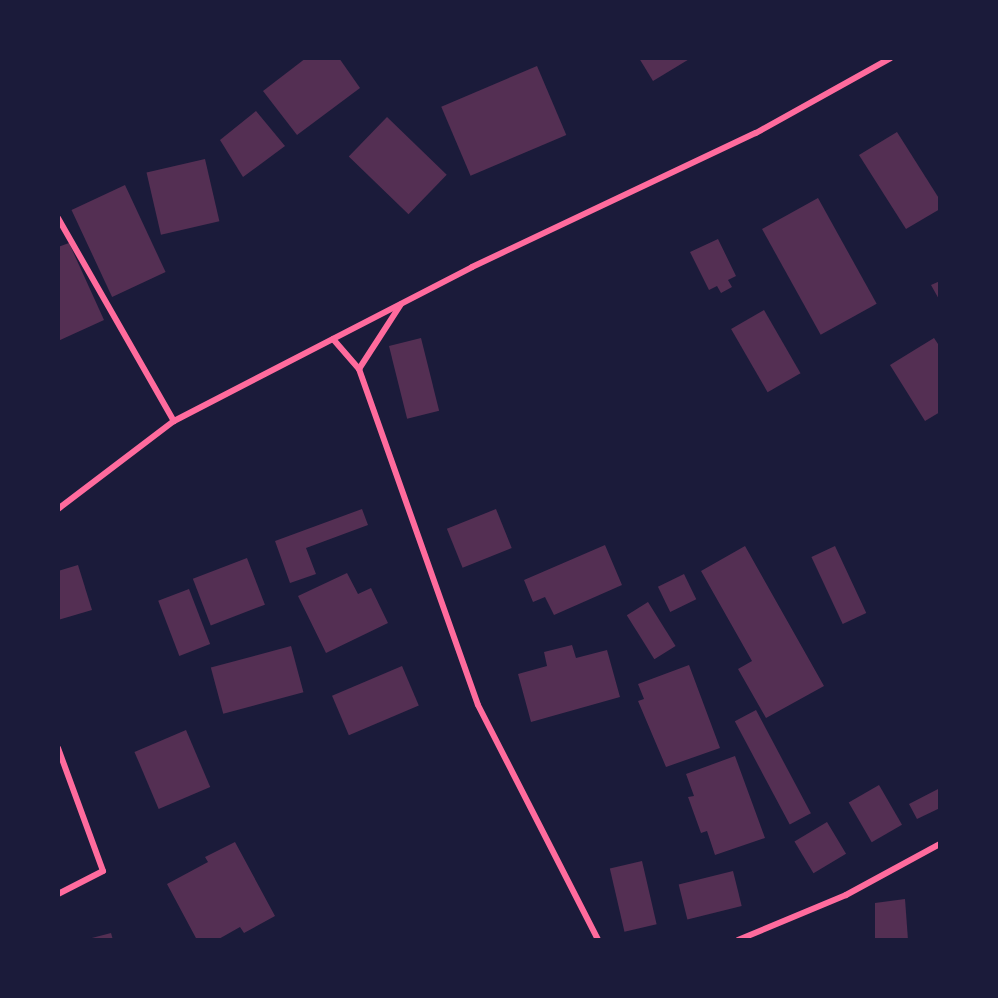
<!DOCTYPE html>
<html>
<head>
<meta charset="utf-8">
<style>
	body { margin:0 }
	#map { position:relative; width:998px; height:998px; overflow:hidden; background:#1b1b3a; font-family:Rubik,sans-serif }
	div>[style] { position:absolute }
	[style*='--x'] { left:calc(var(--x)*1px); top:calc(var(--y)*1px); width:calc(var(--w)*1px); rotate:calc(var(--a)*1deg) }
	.building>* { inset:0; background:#542f53; transform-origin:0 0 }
	.minor>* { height:6px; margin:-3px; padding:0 3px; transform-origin:3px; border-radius:3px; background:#ff6b9d }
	span { translate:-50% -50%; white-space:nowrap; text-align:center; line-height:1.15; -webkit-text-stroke:6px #1b1b3a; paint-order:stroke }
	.frame { position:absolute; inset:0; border:60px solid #1b1b3a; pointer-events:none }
</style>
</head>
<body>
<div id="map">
	<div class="building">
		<div style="clip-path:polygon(306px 58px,339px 58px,360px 88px,297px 135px,263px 91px)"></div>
		<div style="clip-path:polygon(639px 58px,691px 58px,653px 81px)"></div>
		<div style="left:537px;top:66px;width:75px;height:104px;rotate:67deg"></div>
		<div style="clip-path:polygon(256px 111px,285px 146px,243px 177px,220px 140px)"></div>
		<div style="left:387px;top:117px;width:83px;height:55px;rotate:44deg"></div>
		<div style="clip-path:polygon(897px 132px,940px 200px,940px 209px,906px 229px,859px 155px)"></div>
		<div style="left:205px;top:159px;width:64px;height:60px;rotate:77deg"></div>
		<div style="left:125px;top:185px;width:96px;height:59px;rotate:65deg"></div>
		<div style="left:818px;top:198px;width:121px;height:64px;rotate:61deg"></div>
		<div style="clip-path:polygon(718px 239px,736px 276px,728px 280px,732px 287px,721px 293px,717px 286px,709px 290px,690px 252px)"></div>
		<div style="clip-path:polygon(69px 243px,104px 320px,58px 341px,58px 247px)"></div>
		<div style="clip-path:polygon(940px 281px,940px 301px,931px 285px)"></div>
		<div style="left:764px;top:310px;width:73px;height:38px;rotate:60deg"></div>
		<div style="left:421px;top:338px;width:75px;height:33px;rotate:76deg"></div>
		<div style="clip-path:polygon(934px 338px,940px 347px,940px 412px,925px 421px,890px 365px)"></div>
		<div style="clip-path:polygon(362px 509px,368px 525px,306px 548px,316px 574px,290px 583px,275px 541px)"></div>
		<div style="left:496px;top:509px;width:42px;height:53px;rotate:68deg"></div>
		<div style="clip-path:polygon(605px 545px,622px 585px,554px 615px,545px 597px,533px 602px,524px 580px)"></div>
		<div style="clip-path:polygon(745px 546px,824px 686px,766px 718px,738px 669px,752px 661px,701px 571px)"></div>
		<div style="left:835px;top:546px;width:74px;height:26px;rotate:65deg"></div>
		<div style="left:247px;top:558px;width:50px;height:58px;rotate:69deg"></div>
		<div style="clip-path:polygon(78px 565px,92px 610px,58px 620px,58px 571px)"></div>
		<div style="clip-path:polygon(347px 573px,358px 594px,371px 588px,388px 623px,326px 653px,298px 596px)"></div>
		<div style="left:684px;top:574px;width:28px;height:29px;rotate:64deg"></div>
		<div style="left:189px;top:589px;width:59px;height:33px;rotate:69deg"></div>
		<div style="left:648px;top:602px;width:52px;height:25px;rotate:58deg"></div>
		<div style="clip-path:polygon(572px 645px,576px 658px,607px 650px,620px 697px,531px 722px,518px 674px,547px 666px,544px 652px)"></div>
		<div style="left:291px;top:646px;width:48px;height:83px;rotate:75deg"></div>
		<div style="clip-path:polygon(689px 665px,720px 748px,666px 767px,638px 701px,644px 699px,638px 684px)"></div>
		<div style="left:402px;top:666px;width:43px;height:76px;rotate:67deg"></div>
		<div style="left:756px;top:710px;width:117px;height:24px;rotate:62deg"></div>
		<div style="left:186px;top:730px;width:62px;height:56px;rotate:67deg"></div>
		<div style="clip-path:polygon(735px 756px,765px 838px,715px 855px,707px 831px,701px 833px,688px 797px,694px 796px,686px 774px)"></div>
		<div style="left:879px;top:785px;width:46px;height:35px;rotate:60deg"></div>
		<div style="clip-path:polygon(940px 788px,940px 808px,917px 819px,909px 804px)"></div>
		<div style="left:827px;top:822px;width:37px;height:38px;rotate:59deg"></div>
		<div style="clip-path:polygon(235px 842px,275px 916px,244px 933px,240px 927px,217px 940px,197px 940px,167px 884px,208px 862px,205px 857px)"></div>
		<div style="left:642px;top:861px;width:65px;height:33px;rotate:77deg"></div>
		<div style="left:733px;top:871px;width:36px;height:56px;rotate:76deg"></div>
		<div style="clip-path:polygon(905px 899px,908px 940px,875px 940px,875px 903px)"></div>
		<div style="clip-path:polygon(111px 933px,113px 940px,88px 940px,88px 939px)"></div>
	</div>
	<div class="minor">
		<div style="--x:58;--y:218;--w:234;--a:60.3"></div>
		<div style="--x:333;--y:339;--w:40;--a:49"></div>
		<div style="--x:359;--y:369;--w:356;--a:70.5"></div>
		<div style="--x:478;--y:705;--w:264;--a:62.9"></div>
		<div style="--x:359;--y:369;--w:77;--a:-57.1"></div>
		<div style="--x:58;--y:509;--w:146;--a:-37.2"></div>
		<div style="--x:174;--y:421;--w:335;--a:-27.3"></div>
		<div style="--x:472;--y:267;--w:314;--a:-25.3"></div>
		<div style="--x:756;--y:133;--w:154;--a:-29.1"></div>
		<div style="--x:58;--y:748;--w:131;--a:69.9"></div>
		<div style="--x:103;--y:871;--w:51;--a:152.9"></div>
		<div style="--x:738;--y:940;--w:117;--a:-22.6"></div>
		<div style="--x:846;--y:895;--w:107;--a:-28.5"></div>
	</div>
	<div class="frame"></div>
</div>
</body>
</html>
